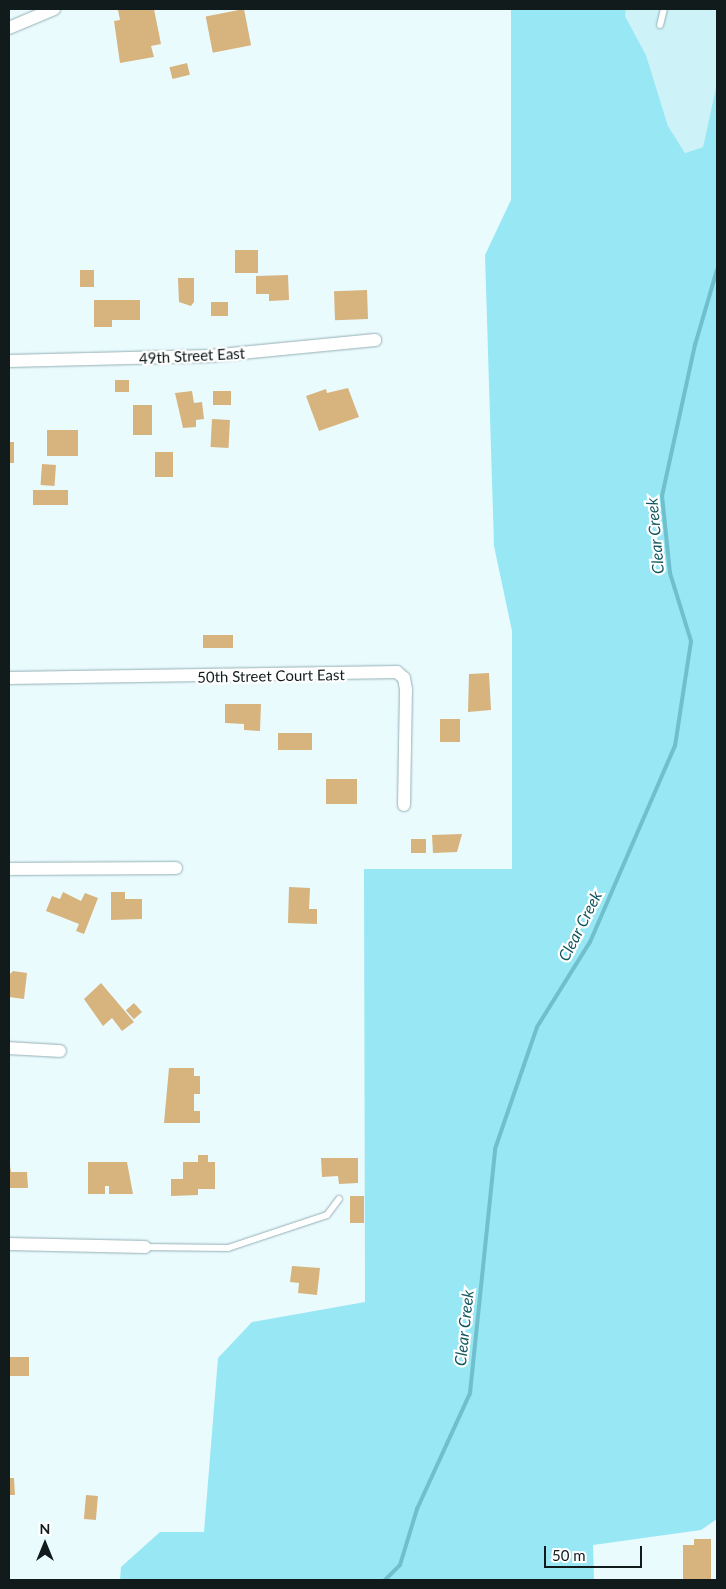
<!DOCTYPE html>
<html>
<head>
<meta charset="utf-8">
<style>
	body { margin:0 }
	#map { position:relative; width:726px; height:1589px; overflow:hidden; background:#eafbfe; font-family:Lato,sans-serif }
	div>[style] { position:absolute }
	[style*='--x'] { left:calc(var(--x)*1px); top:calc(var(--y)*1px); width:calc(var(--w)*1px); rotate:calc(var(--a)*1deg) }
	.built>* { inset:0; background:#cdf3f9 }
	.green>* { inset:0; background:#98e7f4 }
	.stream>* { height:4px; margin:-2px; padding:0 2px; transform-origin:2px; border-radius:2px; background:#6fc0cc }
	.building>* { inset:0; background:#d7b37e; transform-origin:0 0 }
	.roads { filter:drop-shadow(0 0 1px #95afb4) drop-shadow(0 0 1px #95afb4) }
	.lane>* { height:6px; margin:-3px; padding:0 3px; transform-origin:3px; border-radius:3px; background:#fff }
	.street>* { height:12px; margin:-6px; padding:0 6px; transform-origin:6px; border-radius:6px; background:#fff }
	span { translate:-50% -50%; white-space:nowrap; text-align:center; line-height:1.15; -webkit-text-stroke:4.5px #fff; paint-order:stroke }
	.street-label { font-size:15px; color:#111b1c }
	.water-label { font-size:16px; color:#115761; font-style:italic }
	.frame { position:absolute; inset:0; border:10px solid #111b1c; pointer-events:none }
	.north { position:absolute; left:20px; top:1519px; width:50px; height:50px; -webkit-text-stroke:4px #fff; paint-order:stroke; rotate:0deg; font-size:14px; font-weight:700; line-height:20px; text-align:center; color:#111b1c }
	.north::after { content:''; display:block; margin:auto; width:18px; height:22px; background:#111b1c; clip-path:polygon(50% 0,100% 100%,50% 72%,0 100%) }
	.scale { position:absolute; left:544px; top:1546px; width:98px; height:22px; box-sizing:border-box; border:2px solid #111b1c; border-top:0; padding-left:6px; font-size:15px; line-height:18px; white-space:nowrap; color:#111b1c; -webkit-text-stroke:4px #fff; paint-order:stroke }
</style>
</head>
<body>
<div id="map">
	<div class="built">
		<div style="clip-path:polygon(626px 9px,717px 9px,717px 83px,703px 147px,685px 153px,668px 126px,646px 55px,625px 16px)"></div>
	</div>
	<div class="green">
		<div style="clip-path:polygon(511px 9px,626px 9px,625px 16px,646px 55px,668px 126px,685px 153px,703px 147px,717px 83px,717px 1519px,701px 1530px,593px 1545px,594px 1580px,120px 1580px,121px 1567px,160px 1532px,204px 1532px,218px 1358px,252px 1322px,365px 1302px,364px 869px,512px 869px,512px 631px,494px 546px,485px 255px,511px 200px)"></div>
	</div>
	<div class="stream">
		<div style="--x:385;--y:1580;--w:21;--a:-45"></div>
		<div style="--x:400;--y:1565;--w:59;--a:-73.1"></div>
		<div style="--x:417;--y:1509;--w:128;--a:-65.4"></div>
		<div style="--x:470;--y:1393;--w:245;--a:-84.1"></div>
		<div style="--x:495;--y:1149;--w:129;--a:-71"></div>
		<div style="--x:537;--y:1027;--w:100;--a:-58.1"></div>
		<div style="--x:590;--y:942;--w:214;--a:-66.6"></div>
		<div style="--x:675;--y:746;--w:106;--a:-81.3"></div>
		<div style="--x:691;--y:641;--w:71;--a:-107.2"></div>
		<div style="--x:670;--y:573;--w:77;--a:-95.9"></div>
		<div style="--x:662;--y:496;--w:155;--a:-77.7"></div>
		<div style="--x:695;--y:345;--w:78;--a:-73.7"></div>
	</div>
	<div class="building">
		<div style="clip-path:polygon(154px 9px,161px 44px,151px 46px,154px 57px,120px 63px,114px 21px,120px 20px,118px 10px)"></div>
		<div style="left:244px;top:9px;width:37px;height:39px;rotate:79deg"></div>
		<div style="left:187px;top:63px;width:12px;height:18px;rotate:76deg"></div>
		<div style="left:258px;top:250px;width:23px;height:23px;rotate:90deg"></div>
		<div style="left:80px;top:270px;width:14px;height:17px"></div>
		<div style="clip-path:polygon(288px 275px,289px 300px,269px 301px,269px 294px,256px 294px,256px 276px)"></div>
		<div style="clip-path:polygon(178px 278px,194px 278px,194px 302px,191px 306px,179px 302px)"></div>
		<div style="left:367px;top:290px;width:29px;height:33px;rotate:88deg"></div>
		<div style="clip-path:polygon(94px 300px,140px 300px,140px 320px,112px 320px,112px 327px,94px 327px)"></div>
		<div style="left:211px;top:302px;width:17px;height:14px"></div>
		<div style="left:115px;top:380px;width:14px;height:12px"></div>
		<div style="clip-path:polygon(348px 388px,359px 417px,319px 431px,306px 396px,326px 389px,327px 393px)"></div>
		<div style="clip-path:polygon(192px 391px,194px 403px,202px 402px,204px 419px,196px 420px,196px 427px,183px 428px,175px 393px)"></div>
		<div style="left:231px;top:391px;width:14px;height:18px;rotate:90deg"></div>
		<div style="left:133px;top:405px;width:19px;height:30px"></div>
		<div style="left:212px;top:419px;width:18px;height:28px;rotate:3deg"></div>
		<div style="left:47px;top:430px;width:31px;height:26px"></div>
		<div style="left:9px;top:442px;width:5px;height:21px"></div>
		<div style="left:155px;top:452px;width:18px;height:25px"></div>
		<div style="left:42px;top:464px;width:14px;height:21px;rotate:4deg"></div>
		<div style="left:33px;top:490px;width:35px;height:15px"></div>
		<div style="left:203px;top:635px;width:30px;height:13px"></div>
		<div style="clip-path:polygon(489px 673px,491px 710px,468px 712px,469px 674px)"></div>
		<div style="clip-path:polygon(225px 704px,261px 704px,260px 731px,244px 730px,244px 724px,225px 723px)"></div>
		<div style="left:440px;top:719px;width:20px;height:23px"></div>
		<div style="left:278px;top:733px;width:34px;height:17px"></div>
		<div style="left:326px;top:779px;width:31px;height:25px"></div>
		<div style="clip-path:polygon(462px 834px,457px 852px,433px 853px,432px 835px)"></div>
		<div style="left:426px;top:839px;width:14px;height:15px;rotate:90deg"></div>
		<div style="clip-path:polygon(289px 887px,310px 888px,309px 909px,317px 909px,317px 924px,288px 923px)"></div>
		<div style="clip-path:polygon(63px 892px,81px 901px,85px 893px,98px 898px,84px 934px,76px 931px,79px 924px,46px 911px,52px 896px,60px 899px)"></div>
		<div style="clip-path:polygon(111px 892px,125px 892px,125px 899px,142px 899px,142px 919px,111px 920px)"></div>
		<div style="clip-path:polygon(13px 971px,27px 973px,24px 999px,9px 997px,9px 975px)"></div>
		<div style="clip-path:polygon(101px 983px,134px 1022px,122px 1031px,112px 1018px,103px 1026px,84px 999px)"></div>
		<div style="left:134px;top:1003px;width:12px;height:11px;rotate:48deg"></div>
		<div style="clip-path:polygon(169px 1068px,194px 1068px,194px 1076px,200px 1076px,200px 1094px,194px 1094px,194px 1111px,200px 1111px,200px 1123px,164px 1123px)"></div>
		<div style="clip-path:polygon(198px 1155px,208px 1155px,208px 1162px,215px 1162px,215px 1189px,198px 1189px,198px 1195px,171px 1196px,171px 1179px,183px 1179px,183px 1162px,198px 1162px)"></div>
		<div style="clip-path:polygon(321px 1158px,358px 1158px,358px 1183px,339px 1184px,338px 1176px,322px 1177px)"></div>
		<div style="clip-path:polygon(9px 1160px,11px 1172px,27px 1172px,28px 1188px,9px 1188px)"></div>
		<div style="clip-path:polygon(88px 1162px,127px 1162px,133px 1194px,109px 1194px,109px 1186px,105px 1186px,105px 1194px,88px 1194px)"></div>
		<div style="left:350px;top:1196px;width:14px;height:27px"></div>
		<div style="clip-path:polygon(292px 1266px,320px 1268px,317px 1295px,298px 1293px,299px 1283px,290px 1282px)"></div>
		<div style="left:9px;top:1357px;width:20px;height:19px"></div>
		<div style="clip-path:polygon(9px 1478px,14px 1478px,15px 1495px,9px 1495px)"></div>
		<div style="left:86px;top:1495px;width:12px;height:24px;rotate:5deg"></div>
		<div style="clip-path:polygon(694px 1539px,711px 1539px,711px 1580px,683px 1580px,683px 1545px,694px 1545px)"></div>
	</div>
	<div class="roads">
		<div class="lane">
			<div style="--x:660;--y:25;--w:16;--a:-76"></div>
			<div style="--x:145;--y:1247;--w:83;--a:0.7"></div>
			<div style="--x:228;--y:1248;--w:104;--a:-18.4"></div>
			<div style="--x:327;--y:1215;--w:20;--a:-53"></div>
		</div>
		<div class="street">
			<div style="--x:9;--y:28;--w:49;--a:-22.9"></div>
			<div style="--x:9;--y:361;--w:201;--a:-1.4"></div>
			<div style="--x:210;--y:356;--w:166;--a:-5.5"></div>
			<div style="--x:9;--y:678;--w:388;--a:-0.9"></div>
			<div style="--x:397;--y:672;--w:9;--a:41"></div>
			<div style="--x:404;--y:678;--w:11;--a:80"></div>
			<div style="--x:406;--y:689;--w:116;--a:91"></div>
			<div style="--x:9;--y:869;--w:167;--a:-0.3"></div>
			<div style="--x:9;--y:1048;--w:51;--a:3.4"></div>
			<div style="--x:9;--y:1244;--w:136;--a:1.3"></div>
		</div>
	</div>
	<div class="street-label">
		<span style="left:192px;top:356px;rotate:-3deg">49th Street East</span>
		<span style="left:271px;top:676px;rotate:-1deg">50th Street Court East</span>
	</div>
	<div class="water-label">
		<span style="left:655px;top:536px;rotate:-95deg">Clear Creek</span>
		<span style="left:580px;top:926px;rotate:-63deg">Clear Creek</span>
		<span style="left:464px;top:1328px;rotate:-84deg">Clear Creek</span>
	</div>
	<div class="frame"></div>
	<div class="north">N</div>
	<div class="scale">50 m</div>
</div>
</body>
</html>
